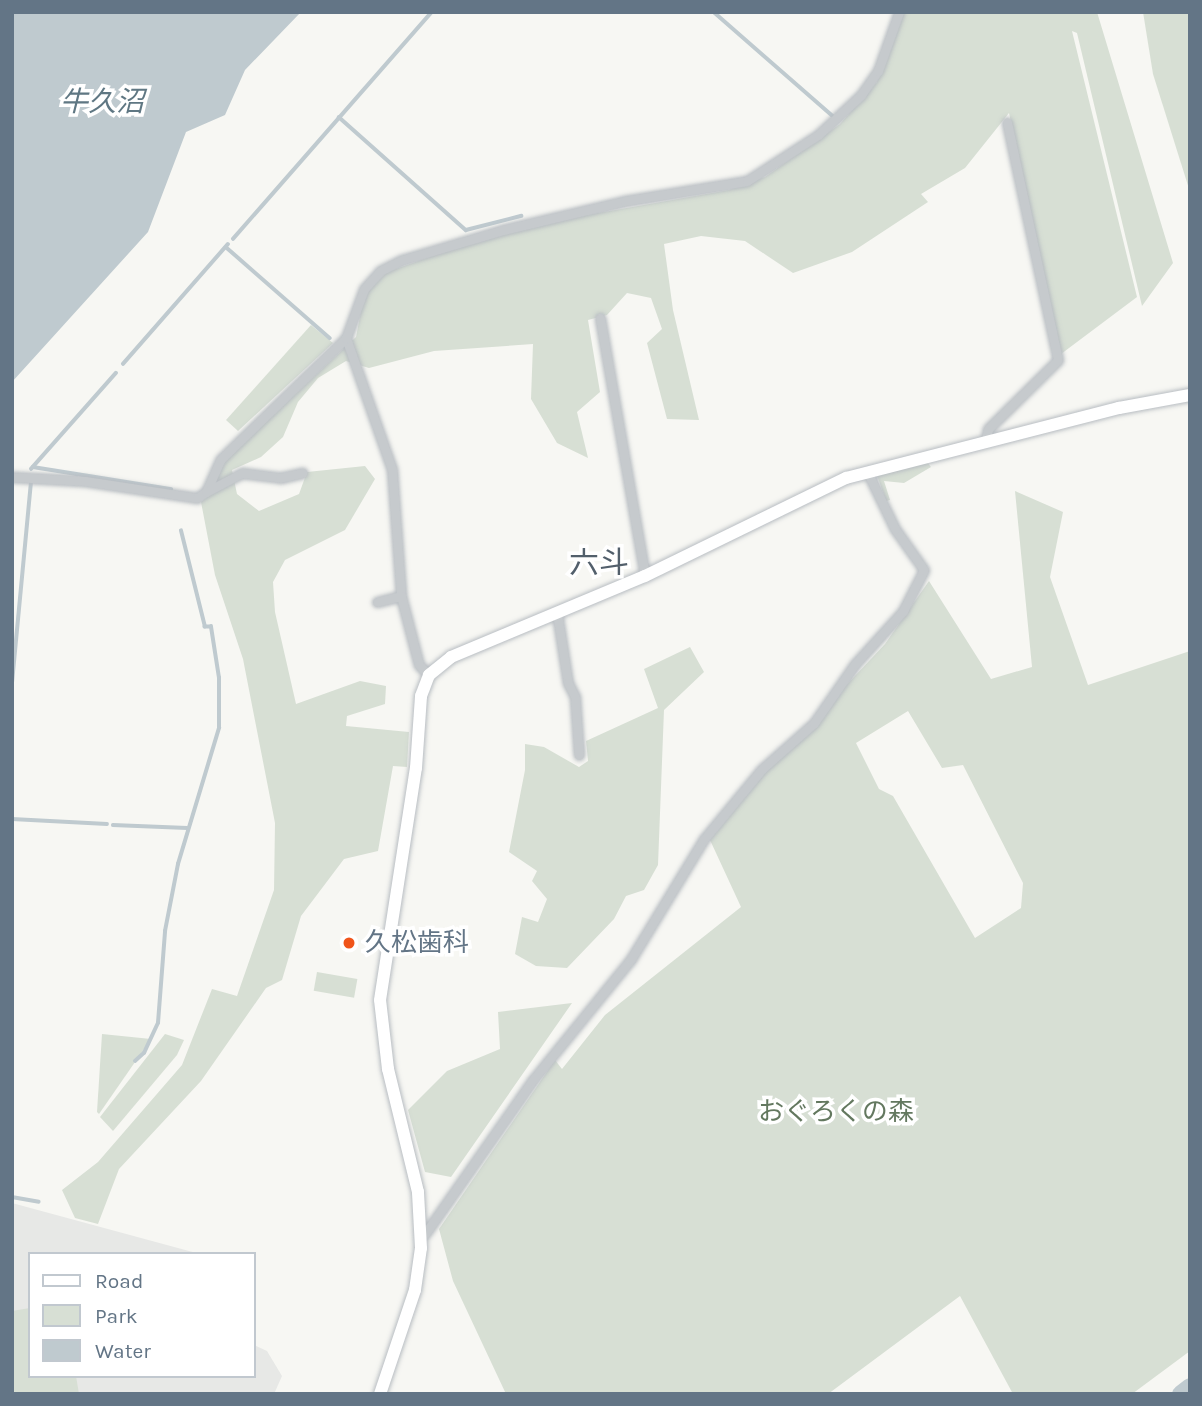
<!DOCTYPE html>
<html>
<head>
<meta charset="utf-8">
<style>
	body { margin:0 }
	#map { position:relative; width:1202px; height:1406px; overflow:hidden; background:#f7f7f3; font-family:Karla,"Noto Sans JP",sans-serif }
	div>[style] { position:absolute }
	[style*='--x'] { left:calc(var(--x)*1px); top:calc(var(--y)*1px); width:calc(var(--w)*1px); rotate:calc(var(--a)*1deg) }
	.built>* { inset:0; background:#e7e8e6 }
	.green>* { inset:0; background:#d7dfd4; transform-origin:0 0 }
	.water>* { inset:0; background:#bfcacf }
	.stream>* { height:3.5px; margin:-1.75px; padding:0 1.75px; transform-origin:1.75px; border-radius:1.75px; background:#bfcacf }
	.river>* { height:19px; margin:-9.5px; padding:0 9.5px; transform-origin:9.5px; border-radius:9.5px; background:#bfcacf }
	.roads { filter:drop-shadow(0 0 2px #b8bdc2) drop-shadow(0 0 2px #b8bdc2) }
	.street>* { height:9px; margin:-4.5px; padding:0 4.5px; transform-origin:4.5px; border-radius:4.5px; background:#c6cacd }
	.secondary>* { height:12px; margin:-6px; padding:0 6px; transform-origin:6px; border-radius:6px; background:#fff }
	.dots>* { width:19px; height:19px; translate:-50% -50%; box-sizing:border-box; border:4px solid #fff; border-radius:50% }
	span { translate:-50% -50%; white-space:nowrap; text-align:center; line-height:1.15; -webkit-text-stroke:7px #fff; paint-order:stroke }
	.poi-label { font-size:26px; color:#637586 }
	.left { translate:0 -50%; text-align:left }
	.park-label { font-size:26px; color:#63785f }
	.water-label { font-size:28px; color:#5f7783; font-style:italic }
	.quarter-label { font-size:30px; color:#525f6b }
	.frame { position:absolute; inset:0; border:14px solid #637586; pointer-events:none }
	.legend { position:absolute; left:28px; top:1252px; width:228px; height:126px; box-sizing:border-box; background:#fff; border:2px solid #c1c8cf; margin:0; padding:9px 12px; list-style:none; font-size:21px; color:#637586 }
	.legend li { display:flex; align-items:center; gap:14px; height:35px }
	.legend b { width:35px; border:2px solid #c1c8cf }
</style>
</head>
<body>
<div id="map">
	<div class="built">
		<div style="clip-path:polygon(12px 1203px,200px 1254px,30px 1254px,30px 1376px,254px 1376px,254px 1345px,267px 1351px,282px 1376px,274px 1394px,12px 1394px)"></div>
	</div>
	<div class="green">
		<div style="clip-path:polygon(903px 12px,1097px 12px,1173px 263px,1142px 306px,1077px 33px,1072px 31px,1137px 297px,1061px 354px,1009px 113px,965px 168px,921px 194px,928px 202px,852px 252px,793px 273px,745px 241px,701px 236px,664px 244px,673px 310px,699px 420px,667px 419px,647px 343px,662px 329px,651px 298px,627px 293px,607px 315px,588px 320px,600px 392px,577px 412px,588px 458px,557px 443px,531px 399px,533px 344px,434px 351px,369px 368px,346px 361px,318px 378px,298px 402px,283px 437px,261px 457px,232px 470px,237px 494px,259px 511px,299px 494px,307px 472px,365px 466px,375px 479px,345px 530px,285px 560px,273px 582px,275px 612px,296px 704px,360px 681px,386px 686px,385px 704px,347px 716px,346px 726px,409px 732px,407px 767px,393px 766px,378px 851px,344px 859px,301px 916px,282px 980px,266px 988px,201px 1081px,119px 1169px,98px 1224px,75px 1218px,62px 1190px,98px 1162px,182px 1065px,212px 989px,237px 996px,274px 890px,275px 823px,243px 659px,215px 575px,201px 502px,209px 495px,224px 462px,356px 337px,364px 296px,387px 272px,472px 242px,564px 219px,729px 190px,765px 177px,840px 124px,877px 82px)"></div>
		<div style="clip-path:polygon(1143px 12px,1190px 12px,1190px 192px,1153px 74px)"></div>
		<div style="clip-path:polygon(311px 325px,333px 343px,238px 431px,226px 420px)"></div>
		<div style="clip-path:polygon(927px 462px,931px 467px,904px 483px,884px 481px,890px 500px,886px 501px,877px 475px)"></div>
		<div style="clip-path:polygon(evenodd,1015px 491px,1063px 512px,1050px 577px,1088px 685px,1190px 651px,1190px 1351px,1132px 1394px,1013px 1394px,960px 1296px,828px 1394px,506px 1394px,453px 1281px,439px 1229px,555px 1060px,562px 1069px,605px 1015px,741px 907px,710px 840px,776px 760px,885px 644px,929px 581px,991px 679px,1032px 667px,1015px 491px,908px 711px,942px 768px,963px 765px,1023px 883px,1021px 908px,975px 938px,893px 796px,879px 789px,856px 743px,908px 711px)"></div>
		<div style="clip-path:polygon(690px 647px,704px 672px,664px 710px,658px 865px,644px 890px,626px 896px,614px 919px,567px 968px,536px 966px,515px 954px,522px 917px,538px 922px,547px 899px,532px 881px,537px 871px,509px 852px,525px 770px,525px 744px,544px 747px,579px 767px,588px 761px,586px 741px,658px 708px,644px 669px)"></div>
		<div style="left:317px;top:972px;width:41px;height:19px;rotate:10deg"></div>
		<div style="clip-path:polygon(572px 1003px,451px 1177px,425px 1172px,408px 1110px,447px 1071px,500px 1049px,498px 1012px)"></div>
		<div style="clip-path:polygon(102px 1034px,151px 1039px,99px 1114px,97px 1112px)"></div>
		<div style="clip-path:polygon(165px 1034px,184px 1040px,177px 1055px,113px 1131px,100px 1117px)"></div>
		<div style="clip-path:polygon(30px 1308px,30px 1376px,76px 1376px,79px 1394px,12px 1394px,12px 1311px)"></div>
	</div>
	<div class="water">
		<div style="clip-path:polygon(12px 12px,301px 12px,245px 70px,225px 115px,186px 132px,148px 232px,12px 382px)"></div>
	</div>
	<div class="stream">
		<div style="--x:714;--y:12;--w:158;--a:41.2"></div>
		<div style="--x:339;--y:117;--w:170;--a:41.7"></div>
		<div style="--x:466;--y:230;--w:57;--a:-14.3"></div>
		<div style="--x:233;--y:239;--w:302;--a:-48.8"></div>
		<div style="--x:226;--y:247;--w:138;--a:41.2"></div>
		<div style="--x:123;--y:364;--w:159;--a:-48.8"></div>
		<div style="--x:33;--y:467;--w:140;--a:9.1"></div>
		<div style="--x:31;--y:469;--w:128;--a:-48.5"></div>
		<div style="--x:12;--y:683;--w:201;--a:-84.6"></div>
		<div style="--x:12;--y:819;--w:95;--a:3"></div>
		<div style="--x:113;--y:825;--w:74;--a:2.3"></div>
		<div style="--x:135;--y:1061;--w:12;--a:-42"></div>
		<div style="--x:144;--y:1053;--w:33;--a:-65"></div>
		<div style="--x:158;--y:1023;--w:92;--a:-85.6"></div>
		<div style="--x:165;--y:931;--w:68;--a:-79"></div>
		<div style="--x:178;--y:864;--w:142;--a:-73.2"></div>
		<div style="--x:219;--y:728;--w:50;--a:-90"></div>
		<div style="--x:219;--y:678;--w:52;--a:-98.9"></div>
		<div style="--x:211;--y:627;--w:6;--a:180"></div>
		<div style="--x:205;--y:627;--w:99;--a:-104"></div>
		<div style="--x:12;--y:1197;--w:27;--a:10"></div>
	</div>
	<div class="river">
		<div style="--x:1181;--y:1394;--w:11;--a:-38"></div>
	</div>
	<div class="roads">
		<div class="street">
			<div style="--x:600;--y:318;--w:262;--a:80.1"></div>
			<div style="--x:346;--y:338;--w:139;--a:70.7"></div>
			<div style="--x:392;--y:469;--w:127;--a:85.9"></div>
			<div style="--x:401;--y:596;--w:71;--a:75.4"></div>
			<div style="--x:419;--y:665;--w:14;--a:45"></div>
			<div style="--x:986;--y:440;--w:11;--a:-80"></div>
			<div style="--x:988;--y:429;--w:98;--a:-44.6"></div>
			<div style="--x:1058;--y:360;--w:243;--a:-102.1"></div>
			<div style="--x:12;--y:477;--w:73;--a:3.1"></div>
			<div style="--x:85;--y:481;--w:113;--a:8.6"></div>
			<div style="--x:197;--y:498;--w:11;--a:-34"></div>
			<div style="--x:206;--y:492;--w:36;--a:-66"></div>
			<div style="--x:221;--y:459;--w:174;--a:-44.1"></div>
			<div style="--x:346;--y:338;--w:52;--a:-69.8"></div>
			<div style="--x:364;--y:289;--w:24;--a:-48"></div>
			<div style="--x:380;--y:271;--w:25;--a:-27"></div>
			<div style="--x:402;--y:260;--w:105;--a:-16.5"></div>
			<div style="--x:503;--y:230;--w:125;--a:-13.4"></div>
			<div style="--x:625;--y:201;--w:124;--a:-9.3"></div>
			<div style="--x:747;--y:181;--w:85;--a:-32.9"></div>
			<div style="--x:818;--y:135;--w:59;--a:-42.9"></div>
			<div style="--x:861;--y:95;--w:29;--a:-55"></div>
			<div style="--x:878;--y:71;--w:63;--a:-70.4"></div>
			<div style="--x:206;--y:492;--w:41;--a:-27.8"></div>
			<div style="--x:242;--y:473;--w:38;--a:7"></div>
			<div style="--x:280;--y:478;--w:23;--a:-13"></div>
			<div style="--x:377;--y:602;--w:25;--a:-14"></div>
			<div style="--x:557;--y:613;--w:71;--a:81.1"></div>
			<div style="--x:568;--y:683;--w:16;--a:63"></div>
			<div style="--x:575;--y:697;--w:58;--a:86.1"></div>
			<div style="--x:425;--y:1234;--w:187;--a:-55"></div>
			<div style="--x:532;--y:1081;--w:157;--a:-50.9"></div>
			<div style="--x:631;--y:959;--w:140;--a:-58.7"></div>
			<div style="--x:704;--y:839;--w:91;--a:-50.4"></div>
			<div style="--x:762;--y:769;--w:69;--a:-41.5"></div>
			<div style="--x:814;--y:723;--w:72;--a:-55.2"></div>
			<div style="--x:855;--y:664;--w:72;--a:-47.8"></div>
			<div style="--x:903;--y:611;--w:46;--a:-62.9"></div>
			<div style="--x:924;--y:570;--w:50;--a:-125.3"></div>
			<div style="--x:895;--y:529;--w:64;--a:-115.8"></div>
		</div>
		<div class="secondary">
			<div style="--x:380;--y:1394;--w:110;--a:-71.4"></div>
			<div style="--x:415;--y:1290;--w:42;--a:-81.9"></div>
			<div style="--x:421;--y:1248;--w:56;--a:-93.1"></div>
			<div style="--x:418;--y:1192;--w:127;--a:-103.7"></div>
			<div style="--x:388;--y:1069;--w:69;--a:-96.6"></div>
			<div style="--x:380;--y:1000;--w:235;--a:-81.2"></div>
			<div style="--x:416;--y:768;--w:72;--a:-86"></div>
			<div style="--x:421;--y:696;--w:22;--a:-69"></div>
			<div style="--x:429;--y:675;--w:28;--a:-39"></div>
			<div style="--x:451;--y:657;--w:210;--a:-22.7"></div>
			<div style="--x:645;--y:576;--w:224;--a:-26"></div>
			<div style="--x:846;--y:478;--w:282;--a:-14.4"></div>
			<div style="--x:1119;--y:408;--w:72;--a:-10.4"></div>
		</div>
	</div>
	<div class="dots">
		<div style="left:349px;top:943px;background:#f0541a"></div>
	</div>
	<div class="poi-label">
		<span class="left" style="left:365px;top:943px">久松歯科</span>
	</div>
	<div class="park-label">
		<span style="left:836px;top:1112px">おぐろくの森</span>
	</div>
	<div class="water-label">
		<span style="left:102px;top:102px">牛久沼</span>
	</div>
	<div class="quarter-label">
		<span style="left:599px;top:563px">六斗</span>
	</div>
	<div class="frame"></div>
	<ul class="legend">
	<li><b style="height:9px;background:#fff"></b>Road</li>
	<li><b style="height:19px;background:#d7dfd4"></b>Park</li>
	<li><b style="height:19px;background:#bfcacf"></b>Water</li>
	</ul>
</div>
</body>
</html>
